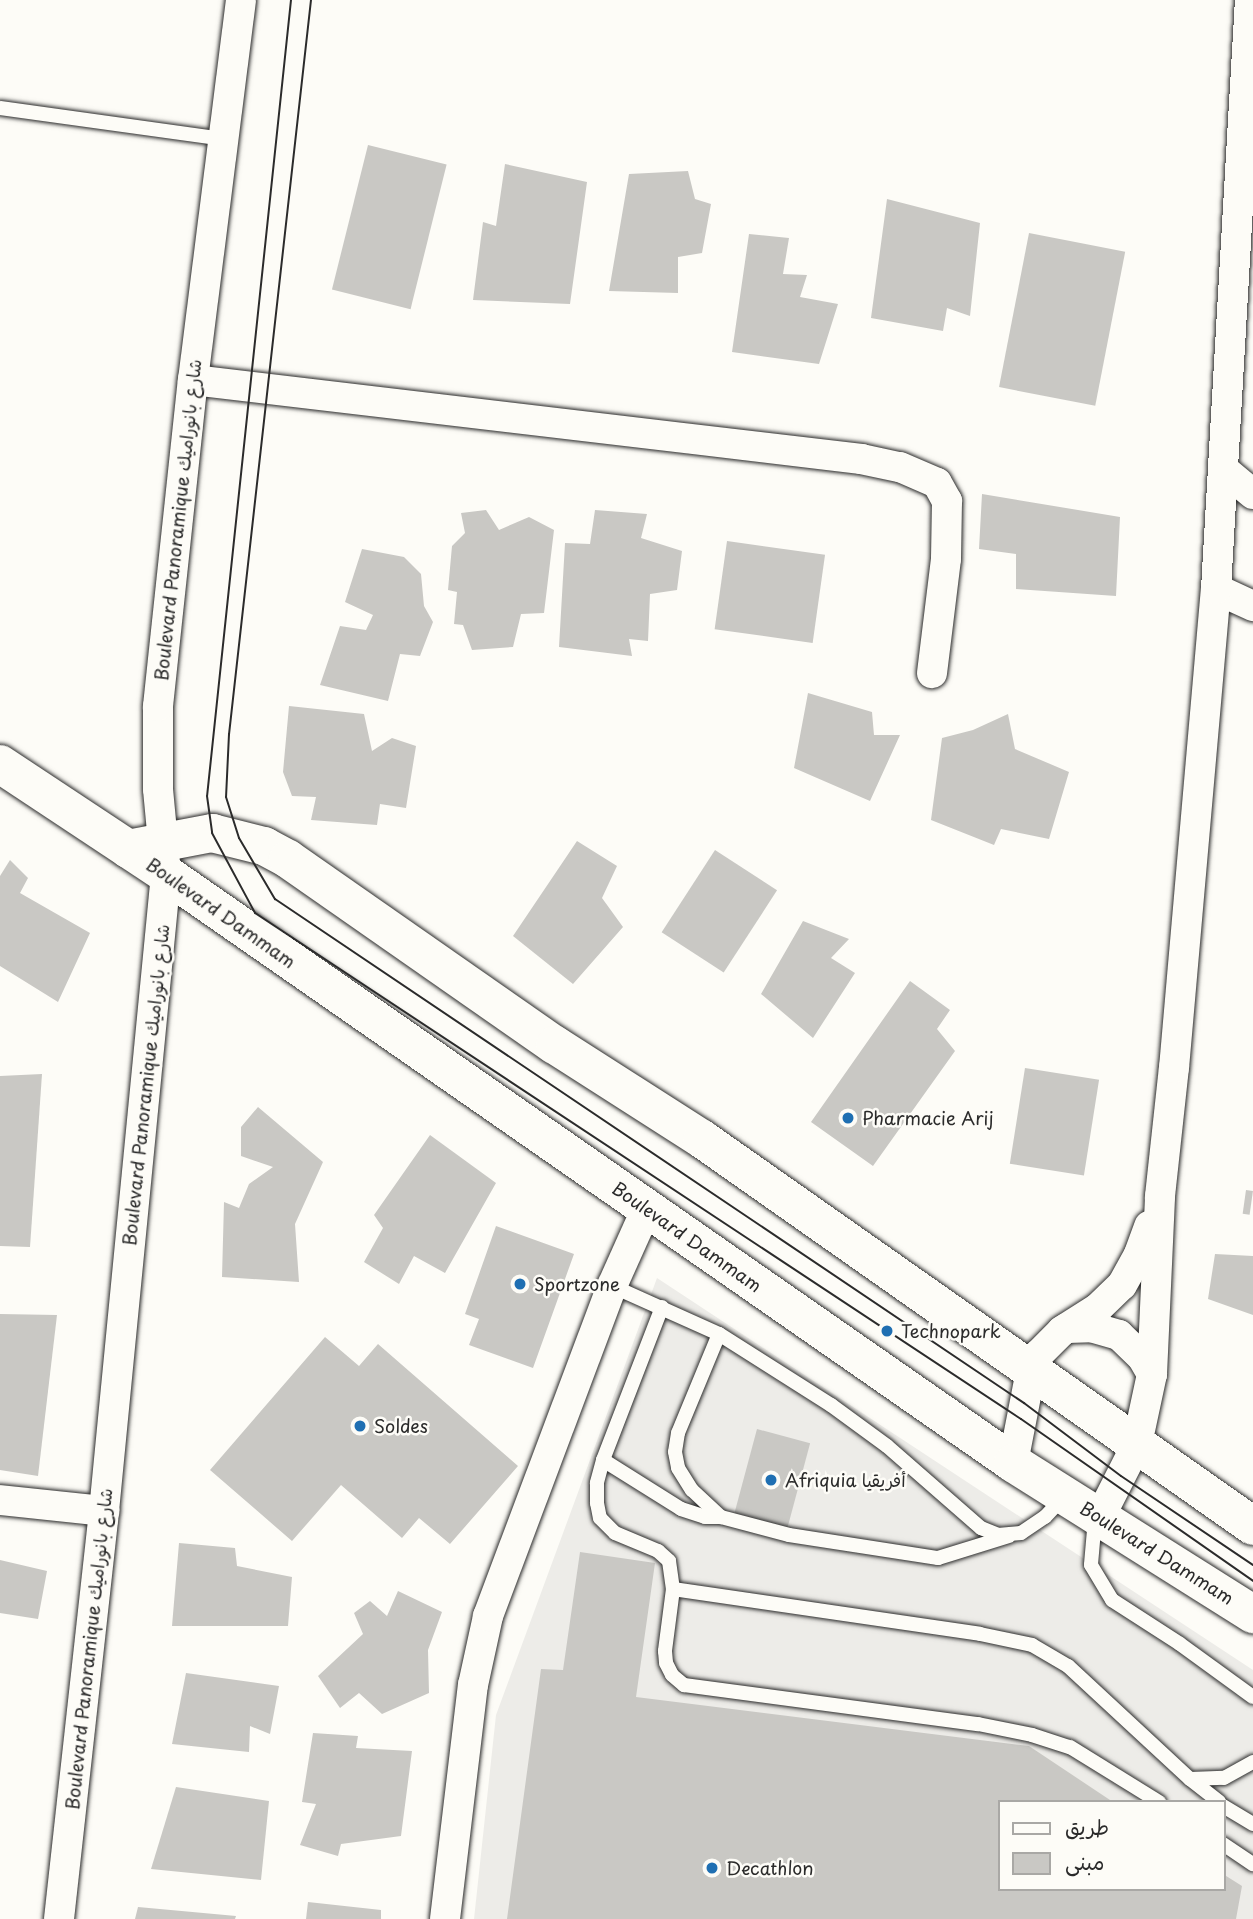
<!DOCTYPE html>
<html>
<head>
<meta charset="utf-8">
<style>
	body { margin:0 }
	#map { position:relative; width:1253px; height:1919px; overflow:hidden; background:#fdfcf7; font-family:"Playpen Sans","Playpen Sans Arabic",sans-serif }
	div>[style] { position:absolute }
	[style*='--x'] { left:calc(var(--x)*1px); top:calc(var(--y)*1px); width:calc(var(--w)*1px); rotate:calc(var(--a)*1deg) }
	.built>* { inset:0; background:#edece8 }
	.building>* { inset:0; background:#c9c8c4; transform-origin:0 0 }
	.roads { filter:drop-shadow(0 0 2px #2b2b2b) drop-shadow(0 0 2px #2b2b2b) }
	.lane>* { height:14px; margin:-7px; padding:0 7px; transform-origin:7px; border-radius:7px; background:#fdfcf7 }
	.street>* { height:30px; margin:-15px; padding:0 15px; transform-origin:15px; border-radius:15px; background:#fdfcf7 }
	.secondary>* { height:38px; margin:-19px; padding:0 19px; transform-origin:19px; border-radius:19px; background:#fdfcf7 }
	.tram>* { height:2px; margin:-1px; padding:0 1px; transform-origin:1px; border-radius:1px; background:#2b2b2b }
	.dots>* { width:19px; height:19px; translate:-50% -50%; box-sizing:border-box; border:4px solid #fdfcf7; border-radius:50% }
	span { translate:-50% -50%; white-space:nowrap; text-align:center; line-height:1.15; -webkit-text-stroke:5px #fdfcf7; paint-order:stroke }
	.street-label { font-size:18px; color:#2b2b2b }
	.poi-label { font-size:18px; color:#2b2b2b }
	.left { translate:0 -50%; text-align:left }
	.legend { position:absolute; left:998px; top:1800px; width:228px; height:91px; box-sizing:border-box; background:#fdfcf7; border:2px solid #a9a8a5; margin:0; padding:9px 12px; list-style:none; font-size:21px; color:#2b2b2b }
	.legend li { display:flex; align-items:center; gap:14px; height:35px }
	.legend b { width:35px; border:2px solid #a9a8a5 }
</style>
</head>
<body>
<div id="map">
	<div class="built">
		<div style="clip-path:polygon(evenodd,657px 1278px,1253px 1670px,1253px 1919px,474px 1919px,496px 1715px,657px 1278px,999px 1802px,1223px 1802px,1223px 1889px,999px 1889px,999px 1802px)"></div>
	</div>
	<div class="building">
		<div style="left:368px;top:145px;width:81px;height:149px;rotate:14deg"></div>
		<div style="clip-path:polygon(505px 164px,587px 182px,570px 304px,473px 300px,483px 222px,496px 226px)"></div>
		<div style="clip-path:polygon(688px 171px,695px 199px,711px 204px,702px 253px,678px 257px,678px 293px,609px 291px,629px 174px)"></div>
		<div style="clip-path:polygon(887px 199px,980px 223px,970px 316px,947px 308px,943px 331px,871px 318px)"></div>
		<div style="left:1029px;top:233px;width:98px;height:157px;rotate:11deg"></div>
		<div style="clip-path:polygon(749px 234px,789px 238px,783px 274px,807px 275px,800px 297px,838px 304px,819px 364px,732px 352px)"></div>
		<div style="clip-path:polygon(982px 494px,1120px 517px,1116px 596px,1016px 589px,1016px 554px,979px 549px)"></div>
		<div style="clip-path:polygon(486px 510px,499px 530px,529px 517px,554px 530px,544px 613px,521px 614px,513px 647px,472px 650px,463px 625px,454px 624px,457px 592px,448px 590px,452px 546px,465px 533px,461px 513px)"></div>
		<div style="clip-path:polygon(595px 510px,647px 514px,641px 538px,682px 551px,677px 590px,650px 594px,648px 641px,629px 639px,632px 656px,559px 647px,565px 543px,590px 544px)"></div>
		<div style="left:727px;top:541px;width:99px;height:89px;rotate:8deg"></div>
		<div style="clip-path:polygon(362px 549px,404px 557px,421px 574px,424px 606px,433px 622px,420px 656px,400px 654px,388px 701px,320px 685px,340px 626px,366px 630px,373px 615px,345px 602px)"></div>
		<div style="clip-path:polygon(808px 693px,872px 712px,874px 735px,900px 735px,870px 801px,794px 768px)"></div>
		<div style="clip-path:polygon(289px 706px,364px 714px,372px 751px,392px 738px,416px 746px,406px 808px,380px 804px,377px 825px,311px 820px,316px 797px,292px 796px,283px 772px)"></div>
		<div style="clip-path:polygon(1008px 714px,1015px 749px,1069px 772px,1049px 839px,1001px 829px,994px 845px,931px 820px,942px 738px,973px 730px)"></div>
		<div style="clip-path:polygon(577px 841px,617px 866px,602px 898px,623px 927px,573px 984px,513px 936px)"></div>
		<div style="left:715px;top:850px;width:74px;height:98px;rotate:33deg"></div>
		<div style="clip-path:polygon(10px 860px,28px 878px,20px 893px,90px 933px,58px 1002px,0 966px,0 876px)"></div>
		<div style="clip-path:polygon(803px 921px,849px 939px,831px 958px,855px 973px,813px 1038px,761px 994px)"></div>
		<div style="clip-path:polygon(910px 981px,950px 1010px,937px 1029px,955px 1051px,873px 1166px,811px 1122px)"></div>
		<div style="left:1025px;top:1068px;width:75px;height:97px;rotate:9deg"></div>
		<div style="clip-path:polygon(42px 1074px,30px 1247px,0 1246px,0 1076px)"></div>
		<div style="clip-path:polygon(258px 1107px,323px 1162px,295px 1224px,299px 1282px,222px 1277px,224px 1202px,239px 1208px,249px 1184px,273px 1167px,241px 1156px,241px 1127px)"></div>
		<div style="clip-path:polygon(430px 1135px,496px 1183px,445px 1273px,414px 1256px,399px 1284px,364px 1262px,383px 1228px,374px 1215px)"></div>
		<div style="left:1246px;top:1190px;width:7px;height:24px;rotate:8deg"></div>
		<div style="clip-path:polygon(496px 1226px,574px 1254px,533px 1368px,469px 1345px,479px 1319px,465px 1314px)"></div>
		<div style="clip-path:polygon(1215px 1254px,1253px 1256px,1253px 1315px,1208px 1299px)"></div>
		<div style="clip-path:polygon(0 1314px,57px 1315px,38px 1476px,0 1470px)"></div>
		<div style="clip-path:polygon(325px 1337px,359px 1366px,378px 1344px,518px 1466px,450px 1544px,419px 1518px,402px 1538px,341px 1485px,292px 1541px,210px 1470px)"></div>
		<div style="left:757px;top:1429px;width:55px;height:89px;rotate:15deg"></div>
		<div style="clip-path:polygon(179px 1543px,235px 1548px,237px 1566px,292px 1577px,288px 1626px,172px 1626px)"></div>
		<div style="clip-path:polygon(580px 1552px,655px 1563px,636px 1697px,1029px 1746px,1113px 1802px,999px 1802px,999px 1889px,1223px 1889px,1223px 1874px,1242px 1886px,1236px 1919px,507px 1919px,541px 1669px,563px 1670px)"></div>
		<div style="clip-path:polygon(0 1560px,47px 1571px,38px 1619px,0 1613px)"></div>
		<div style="clip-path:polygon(398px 1591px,442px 1612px,428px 1650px,429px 1693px,382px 1714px,359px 1693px,340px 1708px,318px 1676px,363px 1634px,354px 1613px,370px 1601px,387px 1616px)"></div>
		<div style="clip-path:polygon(186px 1673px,279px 1686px,270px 1734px,250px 1726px,249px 1752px,172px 1744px)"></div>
		<div style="clip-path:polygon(313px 1733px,358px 1736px,356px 1748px,412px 1751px,401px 1836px,341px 1844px,338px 1856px,300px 1845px,316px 1804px,302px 1802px)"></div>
		<div style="clip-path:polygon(176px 1787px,269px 1801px,261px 1880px,151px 1869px)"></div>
		<div style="clip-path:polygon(308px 1902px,381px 1910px,381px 1919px,306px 1919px)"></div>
		<div style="clip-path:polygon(138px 1907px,236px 1916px,235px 1919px,135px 1919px)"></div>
	</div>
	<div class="roads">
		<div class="lane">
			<div style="--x:0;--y:108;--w:225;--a:7.9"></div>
			<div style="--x:612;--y:1286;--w:117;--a:24.2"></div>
			<div style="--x:719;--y:1334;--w:133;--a:32.4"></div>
			<div style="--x:831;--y:1405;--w:69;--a:36.2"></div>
			<div style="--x:887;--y:1446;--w:125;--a:41.1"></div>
			<div style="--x:981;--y:1528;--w:18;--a:22"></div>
			<div style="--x:998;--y:1535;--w:23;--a:-5"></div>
			<div style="--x:1021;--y:1533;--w:29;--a:-34"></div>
			<div style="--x:1045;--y:1517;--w:26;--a:-47"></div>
			<div style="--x:662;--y:1307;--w:164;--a:111.1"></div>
			<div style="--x:603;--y:1460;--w:24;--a:105"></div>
			<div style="--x:597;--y:1483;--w:20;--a:90"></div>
			<div style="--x:597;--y:1503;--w:15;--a:79"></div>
			<div style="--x:600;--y:1518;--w:21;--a:45"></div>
			<div style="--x:615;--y:1533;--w:47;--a:22.7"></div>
			<div style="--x:658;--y:1551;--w:15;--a:42"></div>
			<div style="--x:669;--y:1561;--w:28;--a:82"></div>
			<div style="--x:673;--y:1589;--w:63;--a:97.4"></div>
			<div style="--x:665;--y:1651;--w:12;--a:85"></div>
			<div style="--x:666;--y:1663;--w:13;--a:63"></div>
			<div style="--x:672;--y:1675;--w:16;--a:40"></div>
			<div style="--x:684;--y:1685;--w:297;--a:7.6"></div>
			<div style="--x:978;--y:1724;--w:55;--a:11.5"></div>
			<div style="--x:1032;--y:1735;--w:40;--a:18"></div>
			<div style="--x:1070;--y:1747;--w:105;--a:31.7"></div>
			<div style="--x:719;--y:1334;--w:107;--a:112.5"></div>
			<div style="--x:678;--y:1433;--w:19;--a:99"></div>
			<div style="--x:675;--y:1452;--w:16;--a:79"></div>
			<div style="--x:678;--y:1468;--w:26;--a:58"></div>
			<div style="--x:692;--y:1490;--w:40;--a:43"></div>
			<div style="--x:721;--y:1517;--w:70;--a:14.8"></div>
			<div style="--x:789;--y:1535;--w:151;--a:8.8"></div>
			<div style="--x:938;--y:1558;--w:74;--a:-17.2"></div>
			<div style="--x:603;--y:1460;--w:92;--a:32.1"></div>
			<div style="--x:681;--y:1509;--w:25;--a:18"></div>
			<div style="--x:705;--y:1517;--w:16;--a:0"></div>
			<div style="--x:1099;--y:1518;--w:13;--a:113"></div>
			<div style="--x:1094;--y:1530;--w:35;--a:95"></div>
			<div style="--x:1091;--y:1565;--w:41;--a:59"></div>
			<div style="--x:1112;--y:1600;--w:81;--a:32.9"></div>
			<div style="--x:1180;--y:1644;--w:90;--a:36"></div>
			<div style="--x:673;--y:1589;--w:310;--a:8.3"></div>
			<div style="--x:980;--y:1634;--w:53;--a:11.9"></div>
			<div style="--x:1032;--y:1645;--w:42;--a:30.3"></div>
			<div style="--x:1068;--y:1666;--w:166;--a:42.8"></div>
			<div style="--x:1190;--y:1779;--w:34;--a:-2"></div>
			<div style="--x:1224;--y:1778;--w:33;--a:-29"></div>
			<div style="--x:1190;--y:1779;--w:37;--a:38"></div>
			<div style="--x:1223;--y:1806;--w:35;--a:31"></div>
			<div style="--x:1223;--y:1844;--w:36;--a:34"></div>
		</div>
		<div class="street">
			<div style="--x:193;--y:380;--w:673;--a:6.74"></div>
			<div style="--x:861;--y:459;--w:40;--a:12"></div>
			<div style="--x:900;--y:467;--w:40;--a:23.4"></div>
			<div style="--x:937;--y:483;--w:21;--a:61"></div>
			<div style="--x:947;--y:501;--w:58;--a:91"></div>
			<div style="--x:946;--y:559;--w:115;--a:97"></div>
			<div style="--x:1223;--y:469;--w:39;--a:40"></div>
			<div style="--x:1216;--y:589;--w:41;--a:24.7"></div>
			<div style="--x:1067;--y:1328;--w:24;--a:-2"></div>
			<div style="--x:1091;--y:1327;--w:29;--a:16"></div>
			<div style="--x:1119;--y:1335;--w:32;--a:44"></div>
			<div style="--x:1142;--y:1357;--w:20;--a:60"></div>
			<div style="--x:1013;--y:1463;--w:95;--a:-79"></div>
			<div style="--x:1031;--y:1370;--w:18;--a:-63"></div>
			<div style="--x:1039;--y:1354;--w:33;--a:-45"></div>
			<div style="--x:1062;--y:1331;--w:43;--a:-32.6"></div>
			<div style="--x:1098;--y:1308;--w:33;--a:-44"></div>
			<div style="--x:1122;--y:1285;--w:35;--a:-61"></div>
			<div style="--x:1139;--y:1254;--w:30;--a:-70"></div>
			<div style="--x:0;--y:1500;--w:105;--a:6"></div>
			<div style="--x:1100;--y:1517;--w:82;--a:-63.1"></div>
			<div style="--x:1137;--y:1444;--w:72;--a:-77.9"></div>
			<div style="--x:1152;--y:1374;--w:178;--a:-87.4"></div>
			<div style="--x:1160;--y:1196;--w:129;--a:-83.8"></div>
			<div style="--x:1174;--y:1068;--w:481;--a:-85"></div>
			<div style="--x:1216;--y:589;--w:590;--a:-86.7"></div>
			<div style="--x:59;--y:1919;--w:410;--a:-83.7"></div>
			<div style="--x:104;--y:1511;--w:640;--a:-84.44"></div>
			<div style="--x:166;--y:874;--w:85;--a:-95.4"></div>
			<div style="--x:158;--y:789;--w:83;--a:-90"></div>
			<div style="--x:158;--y:706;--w:328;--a:-83.9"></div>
			<div style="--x:193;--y:380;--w:383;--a:-82.8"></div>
			<div style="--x:445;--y:1919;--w:236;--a:-83.2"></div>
			<div style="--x:473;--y:1685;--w:71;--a:-77.7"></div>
			<div style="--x:488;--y:1616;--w:353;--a:-69.4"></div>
			<div style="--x:612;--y:1286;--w:83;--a:-65.9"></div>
		</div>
		<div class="secondary">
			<div style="--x:0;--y:764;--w:199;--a:33.5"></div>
			<div style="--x:166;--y:874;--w:1032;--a:34.81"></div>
			<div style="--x:1013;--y:1463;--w:284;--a:32.2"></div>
			<div style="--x:128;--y:849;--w:86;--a:-10.8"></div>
			<div style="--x:212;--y:833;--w:54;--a:14"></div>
			<div style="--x:264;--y:846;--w:27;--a:28"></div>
			<div style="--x:288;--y:859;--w:325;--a:34.9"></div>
			<div style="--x:555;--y:1045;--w:174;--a:32.6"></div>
			<div style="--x:702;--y:1139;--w:673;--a:35.08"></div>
		</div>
	</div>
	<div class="tram">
		<div style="--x:291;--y:0;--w:800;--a:96.02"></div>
		<div style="--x:207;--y:796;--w:37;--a:82"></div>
		<div style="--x:212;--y:833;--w:91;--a:61.7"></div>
		<div style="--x:255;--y:913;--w:918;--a:33.45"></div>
		<div style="--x:1021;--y:1419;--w:283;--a:34.9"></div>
		<div style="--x:311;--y:0;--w:739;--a:96.37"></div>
		<div style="--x:229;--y:734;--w:63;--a:92.7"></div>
		<div style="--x:226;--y:797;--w:43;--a:72.4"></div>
		<div style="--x:239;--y:838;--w:71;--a:59.5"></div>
		<div style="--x:275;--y:899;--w:903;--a:33.94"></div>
		<div style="--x:1024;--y:1403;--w:121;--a:37"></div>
		<div style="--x:1121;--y:1476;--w:159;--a:34"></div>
	</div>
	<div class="dots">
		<div style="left:848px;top:1118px;background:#1f6fb2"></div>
		<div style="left:520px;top:1284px;background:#1f6fb2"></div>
		<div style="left:887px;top:1331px;background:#1f6fb2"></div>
		<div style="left:360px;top:1426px;background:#1f6fb2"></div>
		<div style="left:771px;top:1480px;background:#1f6fb2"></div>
		<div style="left:712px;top:1868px;background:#1f6fb2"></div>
	</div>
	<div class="street-label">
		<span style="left:178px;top:520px;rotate:-84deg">Boulevard Panoramique شارع بانوراميك</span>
		<span style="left:221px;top:913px;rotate:35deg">Boulevard Dammam</span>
		<span style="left:146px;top:1085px;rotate:-84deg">Boulevard Panoramique شارع بانوراميك</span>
		<span style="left:687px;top:1237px;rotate:35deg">Boulevard Dammam</span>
		<span style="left:1157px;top:1553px;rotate:32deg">Boulevard Dammam</span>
		<span style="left:89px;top:1649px;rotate:-84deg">Boulevard Panoramique شارع بانوراميك</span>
	</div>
	<div class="poi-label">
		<span class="left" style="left:862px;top:1118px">Pharmacie Arij</span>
		<span class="left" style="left:534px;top:1284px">Sportzone</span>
		<span class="left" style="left:901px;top:1331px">Technopark</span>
		<span class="left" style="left:374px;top:1426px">Soldes</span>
		<span class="left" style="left:785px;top:1480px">Afriquia أفريقيا</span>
		<span class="left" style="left:726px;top:1868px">Decathlon</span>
	</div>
	<ul class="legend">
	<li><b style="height:9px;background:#fdfcf7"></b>طريق</li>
	<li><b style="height:19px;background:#c9c8c4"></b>مبنى</li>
	</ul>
</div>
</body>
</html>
